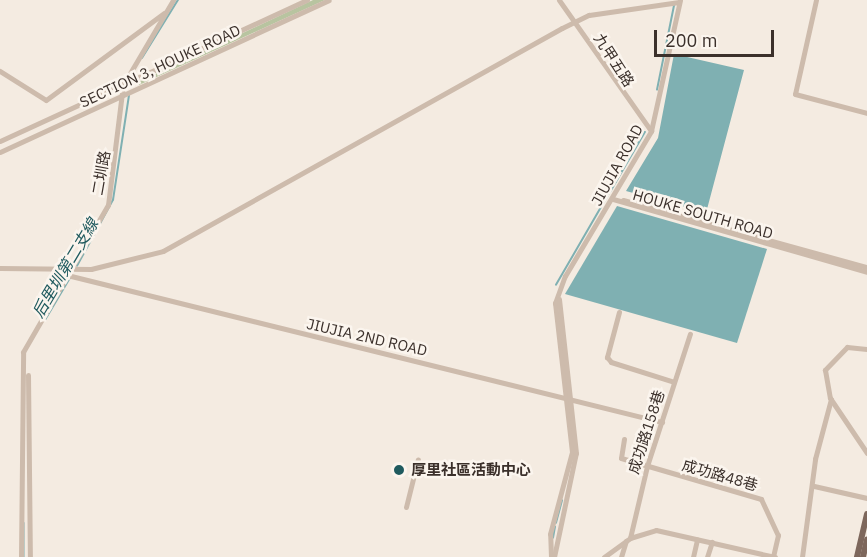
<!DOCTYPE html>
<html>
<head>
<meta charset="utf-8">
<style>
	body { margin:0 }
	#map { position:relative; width:867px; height:557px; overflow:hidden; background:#f4ebe1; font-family:"IBM Plex Sans","Noto Sans TC",sans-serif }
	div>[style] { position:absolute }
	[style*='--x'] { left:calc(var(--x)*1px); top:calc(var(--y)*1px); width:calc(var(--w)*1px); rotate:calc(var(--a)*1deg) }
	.green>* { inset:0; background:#b8c4a0 }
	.water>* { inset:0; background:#7fb0b2 }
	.stream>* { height:1.5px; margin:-0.75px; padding:0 0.75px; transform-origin:0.75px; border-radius:0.75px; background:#7fb0b2 }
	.minor>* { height:5px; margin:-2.5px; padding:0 2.5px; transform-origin:2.5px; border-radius:2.5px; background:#cdbbac }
	.major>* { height:6px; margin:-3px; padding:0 3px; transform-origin:3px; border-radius:3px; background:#7d675c }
	.dots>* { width:16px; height:16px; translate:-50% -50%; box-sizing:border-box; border:3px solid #fbf5ee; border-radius:50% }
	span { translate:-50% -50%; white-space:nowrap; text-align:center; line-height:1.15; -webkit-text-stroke:5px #fbf5ee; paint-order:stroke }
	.street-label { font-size:15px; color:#3b302b }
	.poi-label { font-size:15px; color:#3b302b; font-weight:700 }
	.left { translate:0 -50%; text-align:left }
	.water-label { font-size:16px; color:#1f5a5e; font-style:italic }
	.scale { position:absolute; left:654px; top:30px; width:120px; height:27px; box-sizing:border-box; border:3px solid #3b302b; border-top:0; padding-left:8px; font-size:18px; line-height:21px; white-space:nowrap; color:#3b302b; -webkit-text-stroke:4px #fbf5ee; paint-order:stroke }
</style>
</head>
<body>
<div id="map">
	<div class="green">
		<div style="clip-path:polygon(313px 0,325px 0,139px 85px,138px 82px)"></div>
	</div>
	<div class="water">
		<div style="clip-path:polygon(674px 54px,744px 70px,706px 213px,626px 191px,658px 138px)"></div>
		<div style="clip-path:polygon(617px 206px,767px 249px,737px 343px,565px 294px)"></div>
	</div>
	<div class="stream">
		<div style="--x:142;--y:58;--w:68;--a:-58.2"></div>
		<div style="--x:657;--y:90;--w:86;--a:-78.6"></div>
		<div style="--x:610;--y:192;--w:69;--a:-59.7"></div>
		<div style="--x:77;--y:266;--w:75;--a:-61.4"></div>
		<div style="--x:113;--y:200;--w:106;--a:-81.3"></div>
		<div style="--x:556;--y:285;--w:104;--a:-60"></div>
		<div style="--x:45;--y:320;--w:49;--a:-59.2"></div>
		<div style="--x:24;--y:523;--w:34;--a:90"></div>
		<div style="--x:556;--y:523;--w:23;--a:-75"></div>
		<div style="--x:553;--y:538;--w:11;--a:-80"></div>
	</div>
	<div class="minor">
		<div style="--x:559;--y:0;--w:160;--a:54.9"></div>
		<div style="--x:816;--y:0;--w:96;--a:102.6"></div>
		<div style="--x:795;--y:94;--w:74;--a:14.8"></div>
		<div style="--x:0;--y:71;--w:54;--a:32.2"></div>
		<div style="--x:46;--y:100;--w:147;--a:-36.4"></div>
		<div style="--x:0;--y:141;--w:338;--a:-24.7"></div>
		<div style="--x:0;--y:152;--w:362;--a:-24.8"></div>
		<div style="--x:613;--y:199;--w:264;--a:16"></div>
		<div style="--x:623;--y:200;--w:253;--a:15.4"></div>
		<div style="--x:0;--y:268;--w:91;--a:0.6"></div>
		<div style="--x:91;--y:269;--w:74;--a:-14"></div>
		<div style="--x:163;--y:251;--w:457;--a:-29.2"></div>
		<div style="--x:562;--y:28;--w:30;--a:-26"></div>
		<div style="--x:589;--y:15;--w:91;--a:-8.2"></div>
		<div style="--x:67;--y:275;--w:613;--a:13.88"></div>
		<div style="--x:619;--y:312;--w:47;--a:104.9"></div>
		<div style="--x:607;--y:357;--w:6;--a:51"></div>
		<div style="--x:611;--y:362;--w:66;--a:17.6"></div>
		<div style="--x:867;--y:349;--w:20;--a:-174"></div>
		<div style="--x:847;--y:347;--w:32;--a:134"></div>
		<div style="--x:825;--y:370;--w:28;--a:80"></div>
		<div style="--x:830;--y:398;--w:66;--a:56.1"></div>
		<div style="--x:28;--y:375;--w:182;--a:89.4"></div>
		<div style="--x:624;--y:439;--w:19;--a:99"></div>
		<div style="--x:621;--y:458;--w:146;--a:16.3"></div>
		<div style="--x:761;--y:499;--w:40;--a:65"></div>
		<div style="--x:778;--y:535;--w:23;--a:103"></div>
		<div style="--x:814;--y:486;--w:54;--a:12.8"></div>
		<div style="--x:406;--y:507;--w:49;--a:-76"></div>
		<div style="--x:630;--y:538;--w:74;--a:-76.7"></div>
		<div style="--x:647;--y:466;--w:139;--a:-72"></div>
		<div style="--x:21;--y:557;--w:205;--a:-89.4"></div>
		<div style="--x:23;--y:352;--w:170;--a:-60"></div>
		<div style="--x:108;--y:205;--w:121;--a:-82.9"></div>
		<div style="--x:123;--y:85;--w:99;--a:-59.5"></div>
		<div style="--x:551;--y:557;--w:23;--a:-92"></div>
		<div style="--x:550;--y:534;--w:85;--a:-75"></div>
		<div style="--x:572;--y:452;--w:150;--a:-96.5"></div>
		<div style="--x:555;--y:303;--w:29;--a:-70"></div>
		<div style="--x:565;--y:276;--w:169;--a:-59.3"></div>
		<div style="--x:651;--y:131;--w:134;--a:-77.5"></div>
		<div style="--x:554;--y:557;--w:106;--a:-78.1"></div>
		<div style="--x:576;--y:453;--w:155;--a:-96.3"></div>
		<div style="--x:604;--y:557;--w:32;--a:-36"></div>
		<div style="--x:630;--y:538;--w:27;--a:-17"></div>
		<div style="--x:656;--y:530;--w:122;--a:12.8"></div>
		<div style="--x:621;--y:557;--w:17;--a:-73"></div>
		<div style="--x:693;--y:557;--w:18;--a:-77"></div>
		<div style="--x:707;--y:557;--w:16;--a:-72"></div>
		<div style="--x:802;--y:557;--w:99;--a:-82.4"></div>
		<div style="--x:815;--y:459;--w:62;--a:-75.1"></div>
	</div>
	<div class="major">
		<div style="--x:857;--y:557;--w:44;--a:-76.9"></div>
		<div style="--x:863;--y:557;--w:18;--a:-77"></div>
	</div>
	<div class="dots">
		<div style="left:399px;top:470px;background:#1f5a5e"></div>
	</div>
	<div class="street-label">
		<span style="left:614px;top:60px;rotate:57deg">九甲五路</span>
		<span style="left:160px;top:66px;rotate:-25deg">SECTION 3, HOUKE ROAD</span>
		<span style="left:617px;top:165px;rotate:-61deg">JIUJIA ROAD</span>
		<span style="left:101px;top:173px;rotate:-80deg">二圳路</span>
		<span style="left:703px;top:214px;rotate:16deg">HOUKE SOUTH ROAD</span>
		<span style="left:367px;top:337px;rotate:13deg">JIUJIA 2ND ROAD</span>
		<span style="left:646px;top:432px;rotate:-72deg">成功路158巷</span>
		<span style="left:720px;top:475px;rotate:16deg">成功路48巷</span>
	</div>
	<div class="poi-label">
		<span class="left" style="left:411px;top:470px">厚里社區活動中心</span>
	</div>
	<div class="water-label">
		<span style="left:65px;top:268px;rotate:-59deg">后里圳第二支線</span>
	</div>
	<div class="scale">200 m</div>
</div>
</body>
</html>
